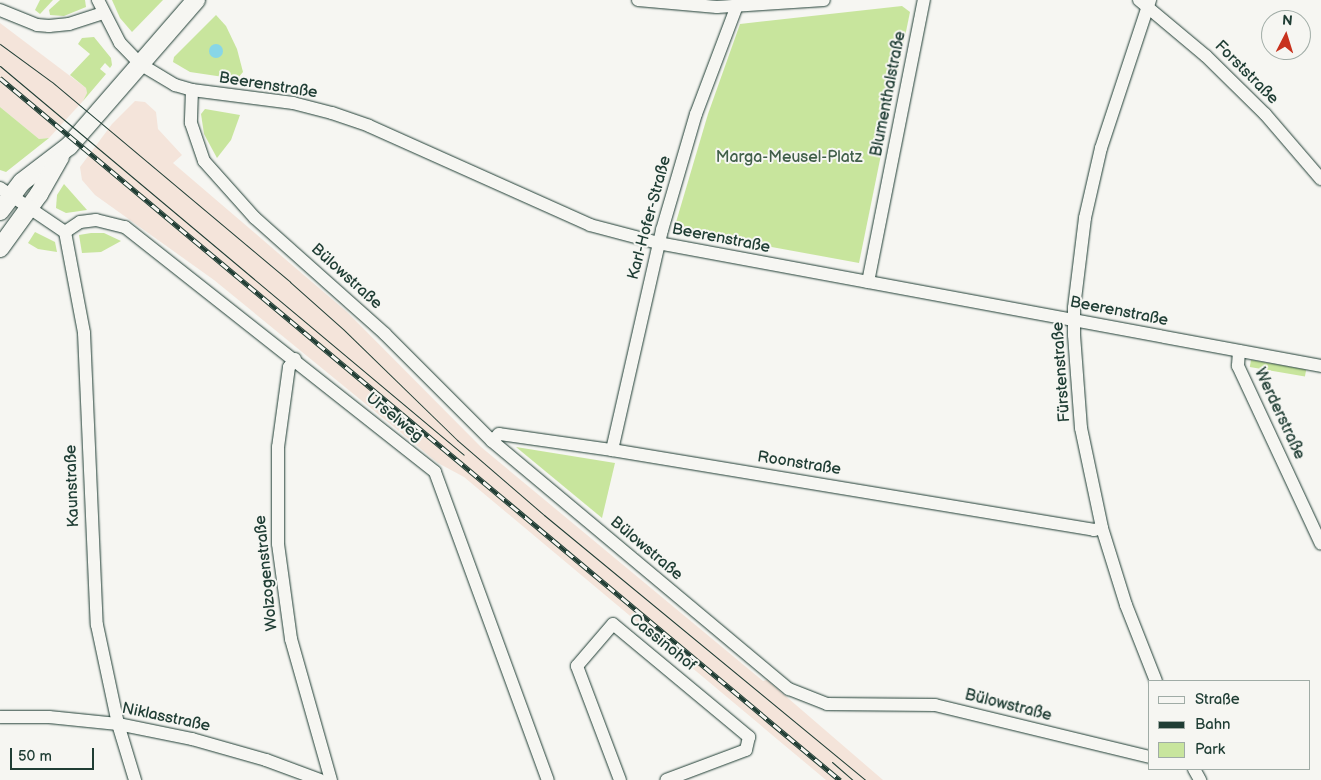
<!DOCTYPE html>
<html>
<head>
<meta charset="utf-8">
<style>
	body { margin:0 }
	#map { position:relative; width:1321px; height:780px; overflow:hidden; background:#f6f6f2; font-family:"Balsamiq Sans",sans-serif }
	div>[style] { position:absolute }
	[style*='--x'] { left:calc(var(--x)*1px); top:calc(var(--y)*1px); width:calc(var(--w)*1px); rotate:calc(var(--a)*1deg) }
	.built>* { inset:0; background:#f4e4da }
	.green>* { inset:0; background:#c8e59d; transform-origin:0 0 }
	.water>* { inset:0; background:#88d6e7 }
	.round { border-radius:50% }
	.roads { filter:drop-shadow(0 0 1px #1f3d34) drop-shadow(0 0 1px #1f3d34) }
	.street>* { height:12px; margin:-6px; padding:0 6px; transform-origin:6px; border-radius:6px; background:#f6f6f2 }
	.secondary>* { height:18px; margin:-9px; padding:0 9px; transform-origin:9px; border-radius:9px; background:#f6f6f2 }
	.tram>* { height:1px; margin:-0.5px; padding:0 0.5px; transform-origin:0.5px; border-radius:0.5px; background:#1f3d34 }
	.rail>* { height:5px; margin-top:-2.5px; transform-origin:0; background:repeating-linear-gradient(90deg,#f6f6f2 0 9px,#1f3d34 0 18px); box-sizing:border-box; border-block:1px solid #1f3d34 }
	span { translate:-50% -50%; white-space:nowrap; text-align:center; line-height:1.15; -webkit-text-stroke:4px #f6f6f2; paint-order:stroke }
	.street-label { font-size:16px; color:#1f3d34 }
	.park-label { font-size:16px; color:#415f49 }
	.legend { position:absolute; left:1148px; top:680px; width:162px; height:90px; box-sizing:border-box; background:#f6f6f2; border:1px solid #a0aca6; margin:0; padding:6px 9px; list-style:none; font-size:15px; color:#1f3d34 }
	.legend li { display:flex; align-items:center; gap:10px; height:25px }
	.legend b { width:25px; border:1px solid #a0aca6 }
	.north { position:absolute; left:1261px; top:10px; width:50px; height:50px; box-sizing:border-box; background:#f6f6f2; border:1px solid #a0aca6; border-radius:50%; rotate:5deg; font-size:14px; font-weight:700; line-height:20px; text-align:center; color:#1f3d34 }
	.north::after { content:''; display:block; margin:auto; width:18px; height:22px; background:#c8321e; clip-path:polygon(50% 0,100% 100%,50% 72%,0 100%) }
	.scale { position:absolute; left:10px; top:748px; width:84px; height:22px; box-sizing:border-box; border:2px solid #1f3d34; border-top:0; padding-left:6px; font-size:15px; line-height:18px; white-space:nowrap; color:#1f3d34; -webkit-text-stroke:4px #f6f6f2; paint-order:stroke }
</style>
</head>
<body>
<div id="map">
	<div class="built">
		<div style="clip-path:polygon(0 23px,86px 88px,87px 93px,83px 101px,49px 138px,39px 139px,0 107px)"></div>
		<div style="clip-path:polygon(135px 101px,145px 102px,156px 112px,158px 129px,182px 155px,173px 163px,347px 312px,481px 447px,763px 681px,767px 680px,883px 780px,826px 780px,464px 477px,438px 463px,214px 280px,95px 195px,82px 180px,80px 167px,112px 124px)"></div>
	</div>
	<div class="green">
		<div style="clip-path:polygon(40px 0,53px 0,40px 14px,35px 10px)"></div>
		<div style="clip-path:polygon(60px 0,85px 0,86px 7px,64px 16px,50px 15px,49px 10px)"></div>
		<div style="clip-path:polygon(112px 0,163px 0,132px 32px,120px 18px)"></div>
		<div style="clip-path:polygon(902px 6px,910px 12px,859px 263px,674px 229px,708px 114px,740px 24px)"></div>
		<div style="clip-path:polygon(216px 15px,226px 26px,237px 49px,243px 72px,237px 79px,190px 72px,173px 62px,174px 57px)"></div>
		<div style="clip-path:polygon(94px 37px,111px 58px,112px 65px,110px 68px,105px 63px,100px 69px,106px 74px,83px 101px,87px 93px,86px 88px,70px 75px,90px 54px,78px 44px,82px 38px)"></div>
		<div style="clip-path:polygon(0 107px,39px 139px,49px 138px,6px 172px,0 170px)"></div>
		<div style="clip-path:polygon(205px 109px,240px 115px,231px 140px,217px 158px,204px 134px,201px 114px)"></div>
		<div style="clip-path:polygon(64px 184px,87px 210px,66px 213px,56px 208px,57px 195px)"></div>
		<div style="clip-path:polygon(35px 232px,55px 242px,57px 252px,38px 249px,28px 243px)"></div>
		<div style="clip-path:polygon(91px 233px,104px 233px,121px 241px,101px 252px,82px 253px,79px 235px)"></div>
		<div style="left:1251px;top:360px;width:56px;height:7px;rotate:10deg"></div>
		<div style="clip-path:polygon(516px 447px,615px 463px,602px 518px)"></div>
	</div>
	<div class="water">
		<div class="round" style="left:209px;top:44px;width:14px;height:14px"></div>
	</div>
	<div class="roads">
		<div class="street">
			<div style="--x:98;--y:0;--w:48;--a:62.9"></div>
			<div style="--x:120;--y:43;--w:29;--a:46"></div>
			<div style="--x:140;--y:64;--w:41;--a:31"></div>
			<div style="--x:175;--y:85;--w:18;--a:16"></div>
			<div style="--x:192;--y:90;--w:102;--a:7.3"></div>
			<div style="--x:293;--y:103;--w:40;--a:14.4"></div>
			<div style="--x:332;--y:113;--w:39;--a:19"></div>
			<div style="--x:369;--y:126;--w:242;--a:24.1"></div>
			<div style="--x:590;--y:225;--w:70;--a:14.8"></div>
			<div style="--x:658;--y:243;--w:674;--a:10.51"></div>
			<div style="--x:638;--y:0;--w:79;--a:5.1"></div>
			<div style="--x:717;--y:7;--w:107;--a:-3.7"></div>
			<div style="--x:1139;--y:0;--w:87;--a:39.9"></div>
			<div style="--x:1206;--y:56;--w:83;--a:44.5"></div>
			<div style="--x:1265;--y:114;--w:86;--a:49.3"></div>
			<div style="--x:1150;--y:0;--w:156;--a:108.3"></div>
			<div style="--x:1101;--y:148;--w:72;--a:102.9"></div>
			<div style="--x:1085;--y:218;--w:91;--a:97"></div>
			<div style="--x:1074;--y:308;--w:27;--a:90"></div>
			<div style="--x:1074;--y:335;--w:93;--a:85.7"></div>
			<div style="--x:1081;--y:428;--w:102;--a:78.1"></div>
			<div style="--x:1102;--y:528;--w:81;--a:72.7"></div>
			<div style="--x:1126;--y:605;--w:82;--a:68.5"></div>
			<div style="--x:0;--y:10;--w:40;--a:22"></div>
			<div style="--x:37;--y:25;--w:12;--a:5"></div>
			<div style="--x:49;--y:26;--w:20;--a:-6"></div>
			<div style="--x:69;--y:24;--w:35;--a:-18"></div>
			<div style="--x:192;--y:90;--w:33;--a:92"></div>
			<div style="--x:191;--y:123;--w:40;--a:71.1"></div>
			<div style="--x:204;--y:161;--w:76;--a:48.2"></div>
			<div style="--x:255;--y:218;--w:174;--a:41.7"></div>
			<div style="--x:385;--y:334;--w:151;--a:45"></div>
			<div style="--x:492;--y:441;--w:387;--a:39.9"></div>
			<div style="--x:789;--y:689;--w:41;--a:21.5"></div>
			<div style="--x:827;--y:704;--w:108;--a:0.5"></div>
			<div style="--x:935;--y:705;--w:221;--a:13.6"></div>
			<div style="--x:0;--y:188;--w:78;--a:34.1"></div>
			<div style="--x:65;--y:232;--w:103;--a:79.3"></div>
			<div style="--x:84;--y:333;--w:292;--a:87.5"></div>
			<div style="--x:97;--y:625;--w:101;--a:78"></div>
			<div style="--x:118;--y:724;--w:59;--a:73.1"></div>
			<div style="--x:65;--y:232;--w:18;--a:-34"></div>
			<div style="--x:80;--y:222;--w:16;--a:-7"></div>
			<div style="--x:96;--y:220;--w:30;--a:14"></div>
			<div style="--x:125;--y:227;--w:395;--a:38.3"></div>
			<div style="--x:435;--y:472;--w:328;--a:69.9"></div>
			<div style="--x:868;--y:282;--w:288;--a:-78.8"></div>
			<div style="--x:1239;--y:351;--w:15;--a:94"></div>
			<div style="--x:1238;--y:366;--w:196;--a:65"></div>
			<div style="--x:295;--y:359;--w:10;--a:127"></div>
			<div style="--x:289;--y:367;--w:81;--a:97.8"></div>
			<div style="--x:278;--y:447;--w:97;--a:90"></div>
			<div style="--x:278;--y:544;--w:96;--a:82.2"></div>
			<div style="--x:291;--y:639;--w:147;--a:74.2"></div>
			<div style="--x:492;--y:441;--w:10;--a:-45"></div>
			<div style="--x:499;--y:434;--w:114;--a:8.1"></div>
			<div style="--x:612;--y:450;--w:489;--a:9.4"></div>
			<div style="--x:1094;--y:530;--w:8;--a:-14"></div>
			<div style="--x:612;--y:450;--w:226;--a:-77.2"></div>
			<div style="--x:662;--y:230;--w:121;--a:-73.7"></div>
			<div style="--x:696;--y:114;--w:122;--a:-69.3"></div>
			<div style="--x:0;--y:717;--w:49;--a:0"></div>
			<div style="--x:49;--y:717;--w:69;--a:5.8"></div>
			<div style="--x:118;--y:724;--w:76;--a:11.5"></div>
			<div style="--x:192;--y:739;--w:77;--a:15.8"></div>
			<div style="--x:266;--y:760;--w:58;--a:20.3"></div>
			<div style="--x:1194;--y:769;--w:13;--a:61"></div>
			<div style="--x:620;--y:780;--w:122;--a:-110.7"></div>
			<div style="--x:577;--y:666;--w:55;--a:-49.4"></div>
			<div style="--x:613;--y:624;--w:177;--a:39.7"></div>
			<div style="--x:749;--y:737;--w:13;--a:103"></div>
			<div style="--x:746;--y:750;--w:85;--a:159.4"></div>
		</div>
		<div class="secondary">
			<div style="--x:0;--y:211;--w:36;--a:-53"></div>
			<div style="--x:22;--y:182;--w:59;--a:-37.5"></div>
			<div style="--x:69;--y:146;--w:194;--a:-49"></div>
			<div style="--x:0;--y:248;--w:67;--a:-54.2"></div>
			<div style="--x:39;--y:194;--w:43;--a:-60.4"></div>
		</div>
	</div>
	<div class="tram">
		<div style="--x:0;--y:44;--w:64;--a:36.2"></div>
		<div style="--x:52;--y:82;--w:311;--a:40"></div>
		<div style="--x:290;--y:282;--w:72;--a:41.6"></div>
		<div style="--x:344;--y:330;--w:158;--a:44.2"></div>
		<div style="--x:457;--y:440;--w:115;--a:40.8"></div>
		<div style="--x:544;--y:515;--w:416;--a:39.5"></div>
		<div style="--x:0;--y:66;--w:605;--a:39.98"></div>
		<div style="--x:832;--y:762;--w:28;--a:41"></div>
	</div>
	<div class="rail">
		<div style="--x:0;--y:78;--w:1095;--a:39.89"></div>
	</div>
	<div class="street-label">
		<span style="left:1246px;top:73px;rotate:45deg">Forststraße</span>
		<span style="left:268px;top:86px;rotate:9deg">Beerenstraße</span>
		<span style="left:889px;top:94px;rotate:-79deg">Blumenthalstraße</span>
		<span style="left:650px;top:218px;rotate:-75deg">Karl-Hofer-Straße</span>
		<span style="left:721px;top:239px;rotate:11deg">Beerenstraße</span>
		<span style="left:346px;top:277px;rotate:42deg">Bülowstraße</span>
		<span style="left:1119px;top:312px;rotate:11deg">Beerenstraße</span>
		<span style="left:1062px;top:372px;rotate:-94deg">Fürstenstraße</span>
		<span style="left:1279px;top:414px;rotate:65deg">Werderstraße</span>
		<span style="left:394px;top:418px;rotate:39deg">Urselweg</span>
		<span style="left:799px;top:464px;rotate:9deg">Roonstraße</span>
		<span style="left:73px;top:486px;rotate:-92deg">Kaunstraße</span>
		<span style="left:646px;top:549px;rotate:40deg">Bülowstraße</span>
		<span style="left:267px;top:573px;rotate:-96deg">Wolzogenstraße</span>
		<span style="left:662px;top:643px;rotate:39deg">Cassinohof</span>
		<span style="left:1008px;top:706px;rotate:14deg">Bülowstraße</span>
		<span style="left:166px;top:718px;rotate:12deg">Niklasstraße</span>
	</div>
	<div class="park-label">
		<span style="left:789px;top:158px">Marga-Meusel-Platz</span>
	</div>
	<ul class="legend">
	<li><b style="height:6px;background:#f6f6f2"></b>Straße</li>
	<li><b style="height:6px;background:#1f3d34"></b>Bahn</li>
	<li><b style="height:14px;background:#c8e59d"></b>Park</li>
	</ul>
	<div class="north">N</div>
	<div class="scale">50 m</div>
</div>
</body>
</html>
